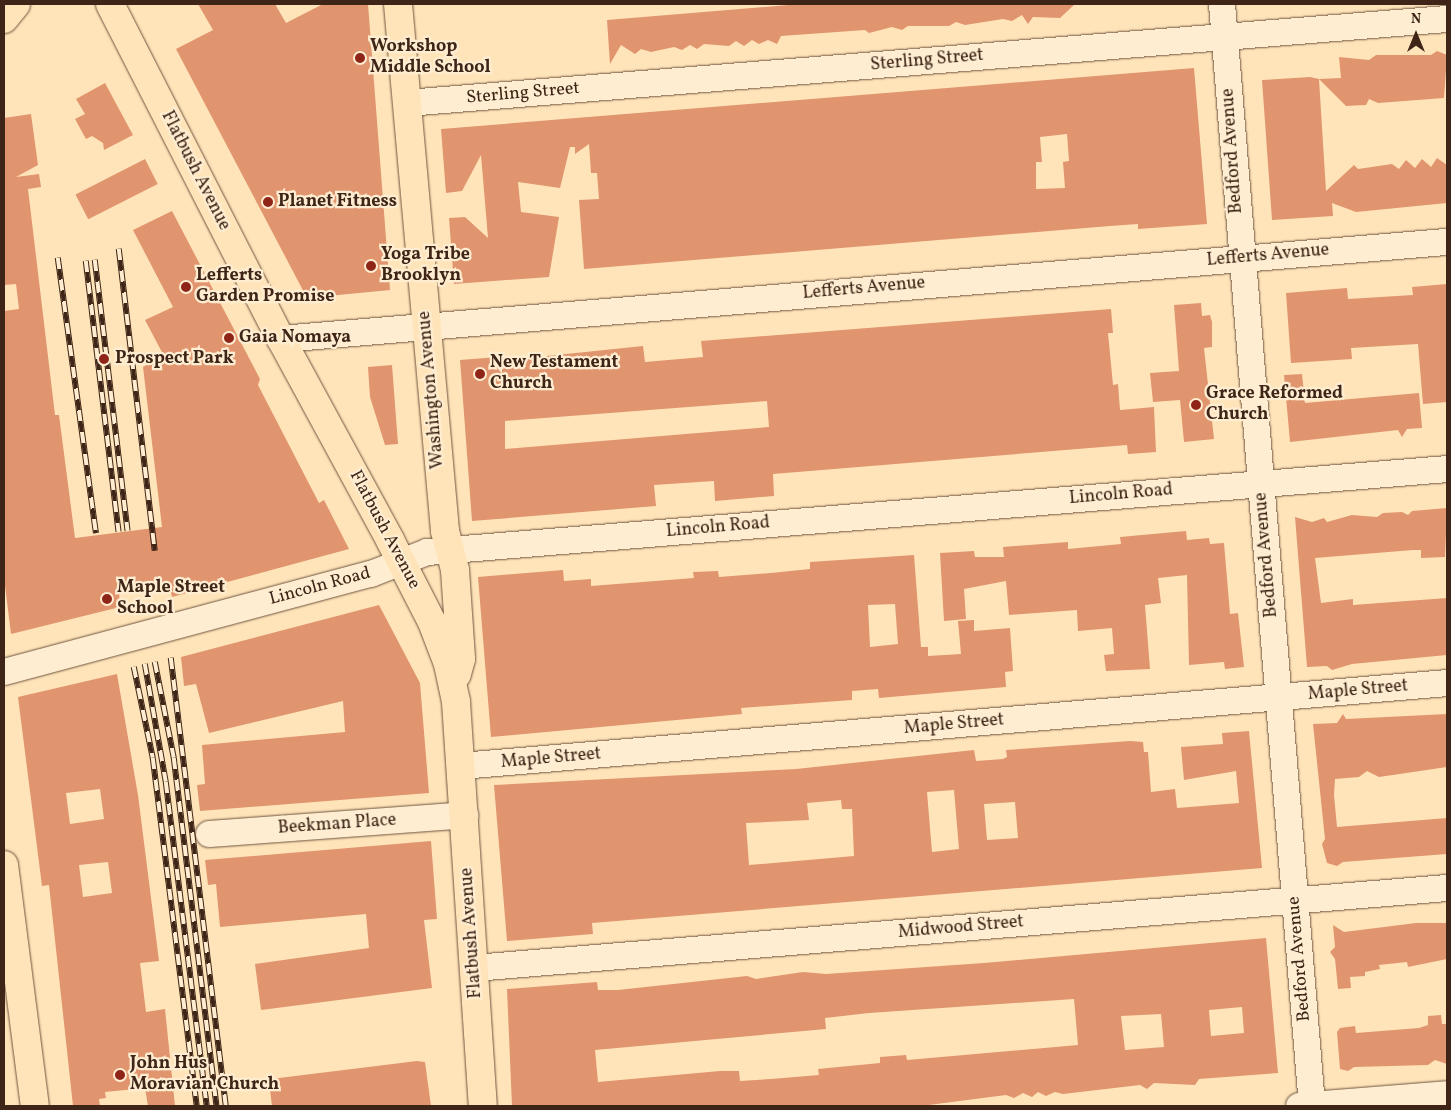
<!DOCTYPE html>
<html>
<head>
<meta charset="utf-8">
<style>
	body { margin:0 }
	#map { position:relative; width:1451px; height:1110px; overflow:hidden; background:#ffe4b9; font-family:Vollkorn,serif }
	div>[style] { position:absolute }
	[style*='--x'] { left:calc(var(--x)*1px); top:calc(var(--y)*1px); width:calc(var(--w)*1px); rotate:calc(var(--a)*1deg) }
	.building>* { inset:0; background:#e1956f; transform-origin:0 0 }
	.roads { filter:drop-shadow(0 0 1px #6e5540) drop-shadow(0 0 1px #6e5540) }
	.minor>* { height:26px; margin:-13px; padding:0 13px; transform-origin:13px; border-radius:13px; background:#ffedd2 }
	.major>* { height:28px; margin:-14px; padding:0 14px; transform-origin:14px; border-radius:14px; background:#ffe4b9 }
	.rail>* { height:5.5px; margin-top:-2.75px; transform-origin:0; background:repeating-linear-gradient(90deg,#ffedd2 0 11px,#3e2517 0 22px); box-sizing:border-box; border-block:1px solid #3e2517 }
	.dots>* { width:14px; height:14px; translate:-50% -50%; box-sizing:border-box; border:2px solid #ffedd2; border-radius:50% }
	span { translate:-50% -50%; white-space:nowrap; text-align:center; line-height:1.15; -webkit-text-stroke:4.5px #ffedd2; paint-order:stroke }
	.poi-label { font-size:18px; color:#3e2517; font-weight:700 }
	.left { translate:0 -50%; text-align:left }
	.street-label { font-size:18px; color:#3e2517 }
	.frame { position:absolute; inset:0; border:5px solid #3e2517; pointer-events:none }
	.north { position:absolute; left:1391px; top:10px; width:50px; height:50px; -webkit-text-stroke:4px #ffedd2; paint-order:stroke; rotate:0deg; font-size:14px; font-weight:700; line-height:20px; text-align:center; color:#3e2517 }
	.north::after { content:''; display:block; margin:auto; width:18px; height:22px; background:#3e2517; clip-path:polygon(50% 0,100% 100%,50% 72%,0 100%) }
</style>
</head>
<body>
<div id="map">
	<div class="building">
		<div style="clip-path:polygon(198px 4px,275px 4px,286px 23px,323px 4px,368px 4px,390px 290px,307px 298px,176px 49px,213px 30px)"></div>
		<div style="clip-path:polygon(800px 4px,1075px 4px,1060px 18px,1033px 17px,1028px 24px,1022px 15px,1012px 21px,1003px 19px,965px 25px,956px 22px,949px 26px,908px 26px,902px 30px,892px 27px,869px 33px,865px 30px,781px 36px,777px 44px,768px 40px,759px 44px,752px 40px,744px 46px,736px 41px,729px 46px,704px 44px,697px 49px,690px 45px,682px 50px,674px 47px,651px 52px,641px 49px,635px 54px,621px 45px,610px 64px,607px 20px)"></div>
		<div style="clip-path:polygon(1437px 51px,1447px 55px,1444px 98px,1378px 103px,1369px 99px,1366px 105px,1346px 106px,1319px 79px,1341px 78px,1339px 57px,1369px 60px,1376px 55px,1431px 55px)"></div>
		<div style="clip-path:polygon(evenodd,1194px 68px,1207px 224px,1138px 229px,1138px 224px,1110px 226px,584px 269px,579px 200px,599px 199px,597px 173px,591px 173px,589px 144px,575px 154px,575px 147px,570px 147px,560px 188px,518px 182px,521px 212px,559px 217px,549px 277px,454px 284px,449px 218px,465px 217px,488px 238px,481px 155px,462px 191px,446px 193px,441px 129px,1194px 68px,1067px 134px,1069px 161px,1063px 162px,1065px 188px,1036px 189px,1036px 162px,1042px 162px,1040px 137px,1067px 134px)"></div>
		<div style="clip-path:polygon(1310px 77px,1319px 79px,1326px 191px,1354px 165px,1358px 169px,1392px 164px,1399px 169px,1406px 160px,1415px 168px,1422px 159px,1431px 167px,1437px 158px,1447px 165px,1447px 203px,1356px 212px,1332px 203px,1333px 216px,1272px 220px,1262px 80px)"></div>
		<div style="clip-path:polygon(105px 83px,133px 135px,104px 150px,103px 143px,92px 136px,86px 139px,75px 119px,85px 114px,76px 99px)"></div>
		<div style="clip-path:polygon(31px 114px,38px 165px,16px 177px,39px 174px,41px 187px,28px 189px,55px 415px,59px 415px,75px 538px,162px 527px,143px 367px,164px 356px,145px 320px,173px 307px,133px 230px,172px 211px,260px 379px,258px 385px,319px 503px,324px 500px,349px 549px,172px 597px,170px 588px,119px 593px,120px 603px,116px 608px,11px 634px,4px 578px,4px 311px,19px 309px,16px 284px,4px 285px,4px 118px)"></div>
		<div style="left:145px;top:159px;width:28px;height:78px;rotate:63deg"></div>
		<div style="clip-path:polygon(1447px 284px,1447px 402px,1423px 404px,1418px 344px,1351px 348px,1352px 359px,1291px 363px,1286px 293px,1347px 288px,1348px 299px,1413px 295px,1412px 287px)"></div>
		<div style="clip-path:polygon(1201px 303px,1202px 316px,1210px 315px,1212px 322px,1212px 347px,1204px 348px,1214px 439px,1184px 442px,1180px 400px,1153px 402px,1150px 373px,1179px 371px,1174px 305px)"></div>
		<div style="clip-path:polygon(evenodd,1111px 309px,1113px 333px,1108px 333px,1113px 385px,1118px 384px,1120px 410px,1154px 407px,1156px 452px,1128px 454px,1127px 445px,773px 474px,774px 496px,715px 501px,714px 481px,654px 485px,656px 506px,472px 521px,460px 360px,498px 357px,499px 361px,643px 346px,645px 362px,703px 357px,701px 341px,1111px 309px,767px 401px,769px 427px,505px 449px,505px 421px,767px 401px)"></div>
		<div style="clip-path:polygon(392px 365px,398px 444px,385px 445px,370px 397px,368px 367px)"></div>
		<div style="clip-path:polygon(1302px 374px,1305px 403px,1419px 393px,1422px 428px,1407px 429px,1402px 437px,1398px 430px,1290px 442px,1284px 375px)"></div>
		<div style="clip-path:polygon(1447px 508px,1445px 557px,1421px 558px,1421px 550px,1413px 550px,1315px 558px,1321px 603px,1353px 599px,1353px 605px,1447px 598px,1447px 655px,1352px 664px,1332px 670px,1327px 666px,1307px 667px,1295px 517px,1312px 522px,1324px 518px,1327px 522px,1352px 515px,1377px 517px,1383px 513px,1402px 512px,1408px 515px,1412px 511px)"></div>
		<div style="clip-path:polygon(1186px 531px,1187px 540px,1209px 538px,1210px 544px,1224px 543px,1230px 614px,1238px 613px,1244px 667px,1225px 669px,1224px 662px,1189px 665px,1187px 575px,1158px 578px,1161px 603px,1145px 605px,1150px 669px,1106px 671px,1104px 655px,1114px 654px,1112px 628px,1078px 631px,1077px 610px,1009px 615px,1006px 581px,964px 589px,966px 619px,944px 621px,940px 553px,974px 551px,975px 557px,1004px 557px,1003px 547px,1068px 542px,1068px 549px,1121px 544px,1120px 537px)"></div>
		<div style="clip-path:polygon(evenodd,914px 555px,921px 647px,928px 647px,928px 656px,961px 654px,958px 621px,974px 620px,974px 631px,1010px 628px,1013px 671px,1005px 672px,1006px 687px,879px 698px,878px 689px,852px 691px,852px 700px,741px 708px,742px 714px,491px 737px,478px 577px,563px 570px,564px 581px,591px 579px,591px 586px,694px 578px,693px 572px,718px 571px,719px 577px,771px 573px,810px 569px,810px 562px,914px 555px,895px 604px,898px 644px,870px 647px,868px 605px,895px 604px)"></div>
		<div style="clip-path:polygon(379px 605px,420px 683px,429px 793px,200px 811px,197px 785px,205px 784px,202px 745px,345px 732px,343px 701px,209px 733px,196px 684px,184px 686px,181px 657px)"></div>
		<div style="clip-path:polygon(evenodd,117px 674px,138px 795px,159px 961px,140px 963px,146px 1012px,165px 1009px,175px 1106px,148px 1106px,145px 1088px,105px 1092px,106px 1098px,99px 1099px,100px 1106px,73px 1106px,49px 885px,42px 886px,18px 697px,117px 674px,100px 789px,104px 819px,70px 824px,66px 793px,100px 789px,117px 674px,108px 862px,112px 893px,83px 897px,79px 865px,108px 862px)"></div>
		<div style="clip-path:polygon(1343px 714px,1346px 719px,1447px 714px,1447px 767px,1379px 777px,1367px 771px,1359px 777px,1335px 779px,1334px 795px,1337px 827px,1447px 818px,1447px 854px,1343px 862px,1337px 866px,1327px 863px,1322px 844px,1325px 839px,1313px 724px,1337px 723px)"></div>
		<div style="clip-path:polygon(evenodd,1249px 731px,1262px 868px,592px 923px,593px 934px,507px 941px,494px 785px,796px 769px,974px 750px,976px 761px,1003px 759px,1007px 757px,1006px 750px,1130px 741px,1143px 742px,1144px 752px,1148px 752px,1151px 792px,1175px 789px,1177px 808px,1239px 803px,1236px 771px,1184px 780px,1181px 747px,1223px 744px,1222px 733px,1249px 731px,954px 790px,959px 849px,932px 852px,927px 792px,954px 790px,1249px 731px,841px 800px,842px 809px,852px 809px,854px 856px,749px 865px,746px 823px,809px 820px,807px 803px,841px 800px,1249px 731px,1015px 802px,1018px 838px,987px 840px,984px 804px,1015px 802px)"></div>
		<div style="clip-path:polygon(431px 841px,437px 919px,424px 920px,432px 988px,261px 1010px,255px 964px,369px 948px,366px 914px,220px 927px,216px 884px,208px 885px,205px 860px)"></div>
		<div style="clip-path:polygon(1416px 923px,1447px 923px,1447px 959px,1408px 967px,1407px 962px,1379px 965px,1380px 969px,1365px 972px,1365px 976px,1350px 977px,1351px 988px,1338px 989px,1335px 959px,1330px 952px,1335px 947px,1333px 925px,1344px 932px)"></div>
		<div style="clip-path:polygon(evenodd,1266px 938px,1278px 1073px,1199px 1079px,1195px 1085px,1154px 1083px,1147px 1089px,1140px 1085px,1063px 1094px,1055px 1092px,1046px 1096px,1038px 1092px,1032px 1097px,1023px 1093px,1014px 1098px,1006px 1095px,921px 1106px,512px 1106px,507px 989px,597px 982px,598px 990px,618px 990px,747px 976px,756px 979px,803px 972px,826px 974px,984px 963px,1266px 938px,1074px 999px,1078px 1045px,907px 1060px,906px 1055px,880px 1057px,880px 1063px,818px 1069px,819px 1075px,771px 1079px,740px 1081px,739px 1071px,720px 1071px,598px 1082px,595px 1050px,826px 1029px,825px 1018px,869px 1013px,1074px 999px,1266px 938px,1242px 1007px,1244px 1033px,1211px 1036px,1209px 1010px,1242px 1007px,1266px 938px,1161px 1014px,1164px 1047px,1125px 1050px,1121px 1016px,1161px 1014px)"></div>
		<div style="clip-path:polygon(1441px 1015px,1442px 1024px,1447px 1024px,1447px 1064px,1435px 1060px,1428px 1065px,1354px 1067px,1348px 1071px,1340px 1069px,1337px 1032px,1340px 1028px,1355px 1026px,1356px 1033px,1419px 1028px,1428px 1025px,1428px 1016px)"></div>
		<div style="clip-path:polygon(417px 1061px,425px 1062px,431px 1106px,272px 1106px,269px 1082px,279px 1078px)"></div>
	</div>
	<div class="roads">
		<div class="minor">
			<div style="--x:1222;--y:4;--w:1106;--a:85.33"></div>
			<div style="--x:407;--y:103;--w:1043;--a:-4.62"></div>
			<div style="--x:281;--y:339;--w:1170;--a:-4.76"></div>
			<div style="--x:4;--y:672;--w:380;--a:-15"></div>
			<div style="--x:371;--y:574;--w:60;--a:-21.4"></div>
			<div style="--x:427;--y:552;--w:1023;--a:-4.65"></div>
			<div style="--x:461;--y:766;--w:989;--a:-4.81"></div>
			<div style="--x:209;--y:834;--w:257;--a:-4.2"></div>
			<div style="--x:474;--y:968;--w:976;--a:-4.7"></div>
			<div style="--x:1299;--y:1106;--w:148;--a:-4.6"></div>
		</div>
		<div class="major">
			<div style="--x:110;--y:4;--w:376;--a:63"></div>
			<div style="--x:281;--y:339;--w:229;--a:61.5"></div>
			<div style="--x:390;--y:540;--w:92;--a:62.9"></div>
			<div style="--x:432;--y:622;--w:45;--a:69.1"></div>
			<div style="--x:448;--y:664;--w:39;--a:78"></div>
			<div style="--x:456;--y:702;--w:405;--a:86.2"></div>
			<div style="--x:398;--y:4;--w:529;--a:84.9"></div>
			<div style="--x:445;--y:531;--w:40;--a:75.6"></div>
			<div style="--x:455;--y:570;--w:89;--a:86.1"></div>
			<div style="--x:461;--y:659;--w:16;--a:105"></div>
			<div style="--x:4;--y:19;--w:19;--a:-51"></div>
			<div style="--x:4;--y:865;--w:243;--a:82.7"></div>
		</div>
	</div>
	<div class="rail">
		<div style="--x:119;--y:249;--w:304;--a:83.2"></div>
		<div style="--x:58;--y:258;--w:278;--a:82.1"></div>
		<div style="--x:95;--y:260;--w:273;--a:83.1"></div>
		<div style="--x:86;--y:261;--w:273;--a:83.1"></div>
		<div style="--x:171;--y:658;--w:451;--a:83"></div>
		<div style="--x:155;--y:662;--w:98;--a:78.8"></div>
		<div style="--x:174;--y:758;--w:351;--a:83"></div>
		<div style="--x:145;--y:664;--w:120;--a:79.9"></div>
		<div style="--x:166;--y:782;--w:327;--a:82.8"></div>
		<div style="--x:134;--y:667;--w:93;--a:78.2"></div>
		<div style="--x:153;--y:758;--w:351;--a:82.8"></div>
	</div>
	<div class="dots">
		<div style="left:360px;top:58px;background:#8f2418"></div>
		<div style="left:268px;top:202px;background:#8f2418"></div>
		<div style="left:371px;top:266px;background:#8f2418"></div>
		<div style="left:186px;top:287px;background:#8f2418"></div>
		<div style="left:229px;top:338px;background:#8f2418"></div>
		<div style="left:104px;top:359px;background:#8f2418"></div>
		<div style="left:480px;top:374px;background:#8f2418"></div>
		<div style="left:1196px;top:405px;background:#8f2418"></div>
		<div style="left:107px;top:599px;background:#8f2418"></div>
		<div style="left:120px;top:1075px;background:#8f2418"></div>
	</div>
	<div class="poi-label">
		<span class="left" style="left:370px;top:58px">Workshop<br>Middle School</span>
		<span class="left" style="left:278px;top:202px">Planet Fitness</span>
		<span class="left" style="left:381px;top:266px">Yoga Tribe<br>Brooklyn</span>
		<span class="left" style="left:196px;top:287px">Lefferts<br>Garden Promise</span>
		<span class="left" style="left:239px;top:338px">Gaia Nomaya</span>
		<span class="left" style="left:115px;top:359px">Prospect Park</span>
		<span class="left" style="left:490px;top:374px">New Testament<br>Church</span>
		<span class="left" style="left:1206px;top:405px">Grace Reformed<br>Church</span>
		<span class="left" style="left:117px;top:599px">Maple Street<br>School</span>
		<span class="left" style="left:130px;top:1075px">John Hus<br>Moravian Church</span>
	</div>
	<div class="street-label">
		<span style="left:927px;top:61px;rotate:-5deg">Sterling Street</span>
		<span style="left:523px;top:94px;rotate:-5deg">Sterling Street</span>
		<span style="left:1233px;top:151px;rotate:-94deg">Bedford Avenue</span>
		<span style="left:195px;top:171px;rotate:63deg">Flatbush Avenue</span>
		<span style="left:1268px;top:256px;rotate:-5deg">Lefferts Avenue</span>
		<span style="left:864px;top:289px;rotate:-5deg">Lefferts Avenue</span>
		<span style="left:432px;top:390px;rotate:-95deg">Washington Avenue</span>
		<span style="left:1121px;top:495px;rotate:-5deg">Lincoln Road</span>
		<span style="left:718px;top:528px;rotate:-5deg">Lincoln Road</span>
		<span style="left:384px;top:530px;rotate:62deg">Flatbush Avenue</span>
		<span style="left:1267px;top:555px;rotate:-95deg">Bedford Avenue</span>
		<span style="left:320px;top:587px;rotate:-15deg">Lincoln Road</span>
		<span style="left:1358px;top:691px;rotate:-5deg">Maple Street</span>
		<span style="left:954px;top:725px;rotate:-5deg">Maple Street</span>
		<span style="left:551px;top:759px;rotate:-5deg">Maple Street</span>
		<span style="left:337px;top:825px;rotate:-4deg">Beekman Place</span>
		<span style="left:961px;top:928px;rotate:-5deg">Midwood Street</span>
		<span style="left:472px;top:933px;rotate:-94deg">Flatbush Avenue</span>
		<span style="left:1300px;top:959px;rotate:-95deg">Bedford Avenue</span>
	</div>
	<div class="frame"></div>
	<div class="north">N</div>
</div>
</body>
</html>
